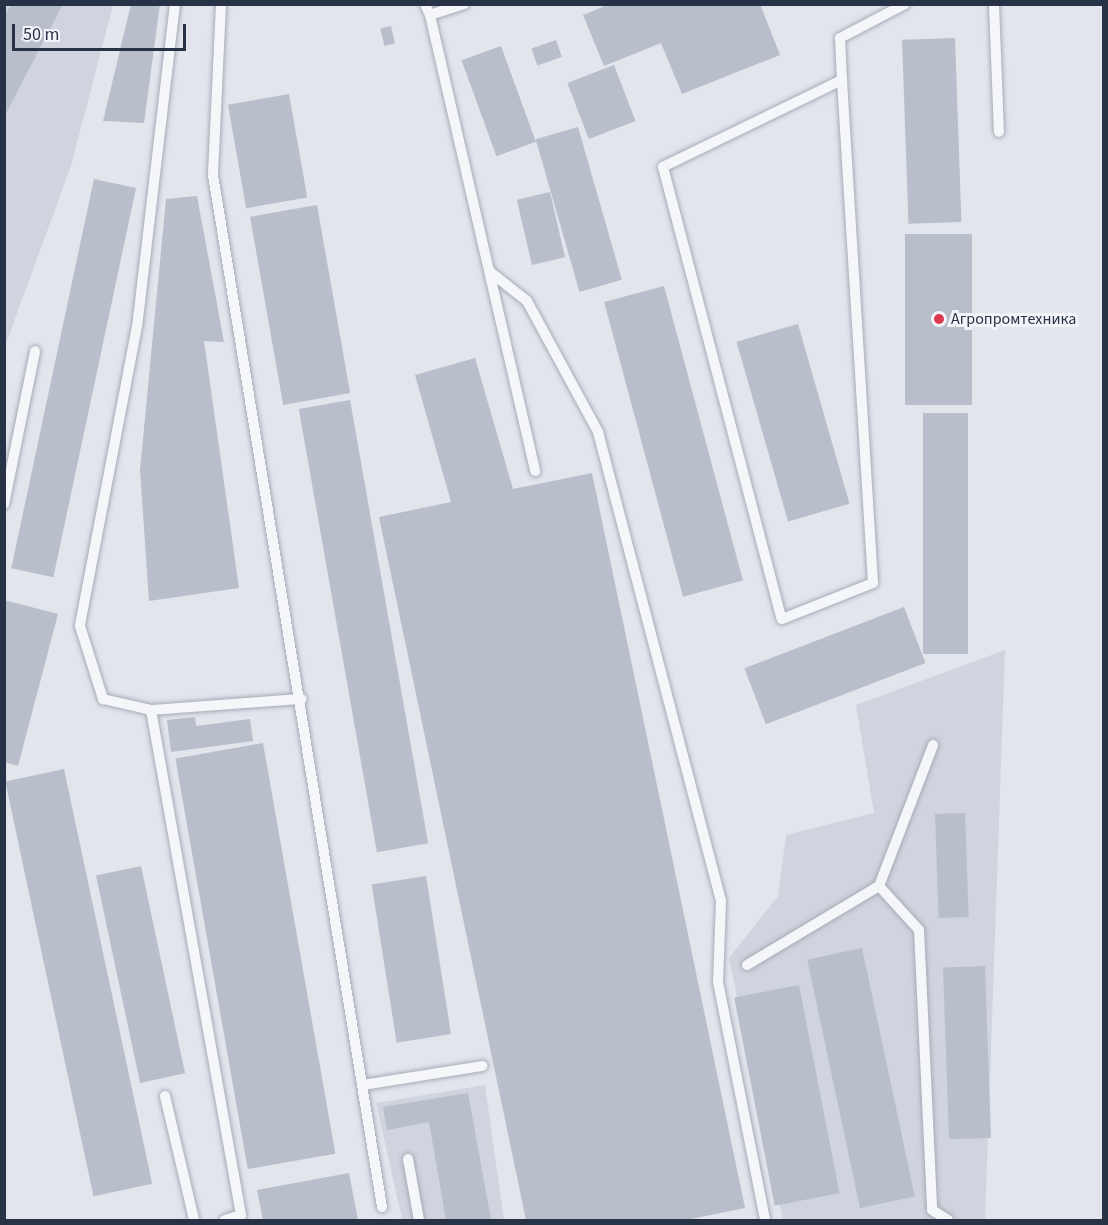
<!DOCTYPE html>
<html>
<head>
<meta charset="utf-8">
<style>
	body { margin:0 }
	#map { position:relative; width:1108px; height:1225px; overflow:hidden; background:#e2e5ec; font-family:"Source Sans 3",sans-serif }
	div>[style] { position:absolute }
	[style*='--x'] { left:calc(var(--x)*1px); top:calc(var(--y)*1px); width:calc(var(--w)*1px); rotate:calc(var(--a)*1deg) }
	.built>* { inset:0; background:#cfd4de }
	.building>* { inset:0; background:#b8beca; transform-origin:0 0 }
	.roads { filter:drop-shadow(0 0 2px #a6acb7) drop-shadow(0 0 2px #a6acb7) }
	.service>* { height:10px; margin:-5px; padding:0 5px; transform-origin:5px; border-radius:5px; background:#f5f6f9 }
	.dots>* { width:16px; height:16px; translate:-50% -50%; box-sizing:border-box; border:3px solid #f2f4f9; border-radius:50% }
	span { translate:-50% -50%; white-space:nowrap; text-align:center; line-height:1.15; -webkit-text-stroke:6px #f2f4f9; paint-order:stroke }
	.poi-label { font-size:16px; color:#283246 }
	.left { translate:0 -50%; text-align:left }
	.frame { position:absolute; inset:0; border:6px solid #283246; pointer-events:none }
	.scale { position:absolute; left:12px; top:24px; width:174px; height:27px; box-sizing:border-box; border:3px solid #283246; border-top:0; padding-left:8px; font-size:18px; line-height:21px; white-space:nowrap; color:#283246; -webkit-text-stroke:4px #f2f4f9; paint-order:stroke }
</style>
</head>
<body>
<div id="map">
	<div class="built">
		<div style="clip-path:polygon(5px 5px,113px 5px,71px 166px,5px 346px)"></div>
		<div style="clip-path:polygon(1005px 650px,985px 1220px,783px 1220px,729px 958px,778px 896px,786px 835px,874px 813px,856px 705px)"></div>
		<div style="clip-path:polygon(485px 1085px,504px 1220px,396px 1220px,402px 1219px,376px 1103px)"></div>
	</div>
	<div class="building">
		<div style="clip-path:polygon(11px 4px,63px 4px,4px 117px,4px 17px)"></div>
		<div style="clip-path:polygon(131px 4px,160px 4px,144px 123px,103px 121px)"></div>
		<div style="clip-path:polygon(610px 4px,760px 4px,780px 55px,682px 94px,661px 43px,604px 66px,583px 15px)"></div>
		<div style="left:391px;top:26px;width:18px;height:11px;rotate:77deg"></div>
		<div style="left:955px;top:38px;width:184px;height:53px;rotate:88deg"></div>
		<div style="left:556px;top:40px;width:18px;height:26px;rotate:71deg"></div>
		<div style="left:501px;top:46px;width:102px;height:42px;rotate:70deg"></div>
		<div style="left:614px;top:65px;width:60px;height:50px;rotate:69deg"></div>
		<div style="left:289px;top:94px;width:105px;height:62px;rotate:80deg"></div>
		<div style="left:578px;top:127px;width:159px;height:44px;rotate:74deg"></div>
		<div style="left:94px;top:179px;width:43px;height:398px;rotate:12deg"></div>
		<div style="left:550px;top:192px;width:67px;height:34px;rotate:77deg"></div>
		<div style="clip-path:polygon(197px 196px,224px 342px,204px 341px,239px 588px,149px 601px,140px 470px,166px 199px)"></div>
		<div style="left:317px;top:205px;width:191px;height:68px;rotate:80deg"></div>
		<div style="left:905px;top:234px;width:67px;height:171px"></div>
		<div style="left:664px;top:286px;width:305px;height:62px;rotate:75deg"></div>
		<div style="left:798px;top:324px;width:187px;height:64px;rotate:74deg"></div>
		<div style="clip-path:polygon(475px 358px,513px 489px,592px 473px,745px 1208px,686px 1220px,526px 1220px,379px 517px,451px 502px,415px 375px)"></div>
		<div style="left:350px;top:400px;width:450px;height:52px;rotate:80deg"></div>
		<div style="left:968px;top:413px;width:241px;height:45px;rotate:90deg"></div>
		<div style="clip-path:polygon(4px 600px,58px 614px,18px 766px,4px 762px)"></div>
		<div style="left:904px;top:607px;width:60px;height:171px;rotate:69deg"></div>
		<div style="clip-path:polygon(195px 717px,196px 726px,250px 719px,253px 741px,171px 752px,167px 720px)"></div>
		<div style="left:263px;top:743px;width:417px;height:89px;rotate:80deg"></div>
		<div style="left:64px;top:769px;width:424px;height:60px;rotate:78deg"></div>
		<div style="left:965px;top:813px;width:104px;height:30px;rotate:88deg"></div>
		<div style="left:141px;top:866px;width:212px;height:46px;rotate:78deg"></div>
		<div style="left:426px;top:876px;width:160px;height:55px;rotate:81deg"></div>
		<div style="left:862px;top:948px;width:254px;height:56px;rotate:78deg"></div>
		<div style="left:985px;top:966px;width:172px;height:42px;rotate:88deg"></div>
		<div style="left:799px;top:985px;width:212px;height:66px;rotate:79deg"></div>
		<div style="clip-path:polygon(468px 1093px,491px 1220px,446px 1220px,429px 1122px,387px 1130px,383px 1107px)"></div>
		<div style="clip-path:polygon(349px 1173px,358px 1220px,263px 1220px,257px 1190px)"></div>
	</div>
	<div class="roads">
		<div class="service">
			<div style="--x:175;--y:4;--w:324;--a:96.7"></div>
			<div style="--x:137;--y:326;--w:305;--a:100.8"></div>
			<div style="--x:80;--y:626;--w:77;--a:72.5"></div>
			<div style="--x:103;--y:699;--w:49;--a:12.9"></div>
			<div style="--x:151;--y:710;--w:151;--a:-4.2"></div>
			<div style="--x:221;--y:4;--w:171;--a:92.7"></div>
			<div style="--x:213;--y:175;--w:1046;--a:80.7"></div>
			<div style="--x:425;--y:4;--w:12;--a:66"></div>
			<div style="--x:430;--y:15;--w:36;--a:-18"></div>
			<div style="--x:994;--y:4;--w:128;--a:87.8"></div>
			<div style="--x:430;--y:15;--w:468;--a:77"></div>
			<div style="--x:842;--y:80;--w:199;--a:154.1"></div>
			<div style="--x:663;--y:167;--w:467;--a:75.3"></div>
			<div style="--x:782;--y:619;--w:98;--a:-21.6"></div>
			<div style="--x:873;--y:583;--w:504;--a:-93.53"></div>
			<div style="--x:842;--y:80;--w:42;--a:-92.7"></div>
			<div style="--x:840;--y:38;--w:73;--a:-27.6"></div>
			<div style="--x:489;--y:271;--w:48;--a:38.3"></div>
			<div style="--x:527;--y:301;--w:149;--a:61.5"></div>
			<div style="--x:598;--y:432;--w:485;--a:75.3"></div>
			<div style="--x:721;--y:901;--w:81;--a:92.1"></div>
			<div style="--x:718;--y:982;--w:243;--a:78.8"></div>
			<div style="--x:4;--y:504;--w:156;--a:-78.5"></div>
			<div style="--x:151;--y:710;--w:513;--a:79.89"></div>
			<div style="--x:241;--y:1215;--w:17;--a:163"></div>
			<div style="--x:879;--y:886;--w:59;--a:47.7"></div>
			<div style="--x:919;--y:930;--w:280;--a:87.3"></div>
			<div style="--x:932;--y:1210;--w:19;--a:32"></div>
			<div style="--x:747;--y:965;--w:154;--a:-30.9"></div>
			<div style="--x:879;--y:886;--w:151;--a:-69"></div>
			<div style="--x:363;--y:1085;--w:121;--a:-9.1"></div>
			<div style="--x:165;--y:1096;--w:127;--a:76.8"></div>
			<div style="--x:408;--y:1159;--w:62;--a:79.8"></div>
		</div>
	</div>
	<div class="dots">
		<div style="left:939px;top:319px;background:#dd3a50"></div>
	</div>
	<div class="poi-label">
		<span class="left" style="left:951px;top:319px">Агропромтехника</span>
	</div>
	<div class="frame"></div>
	<div class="scale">50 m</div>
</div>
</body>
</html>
